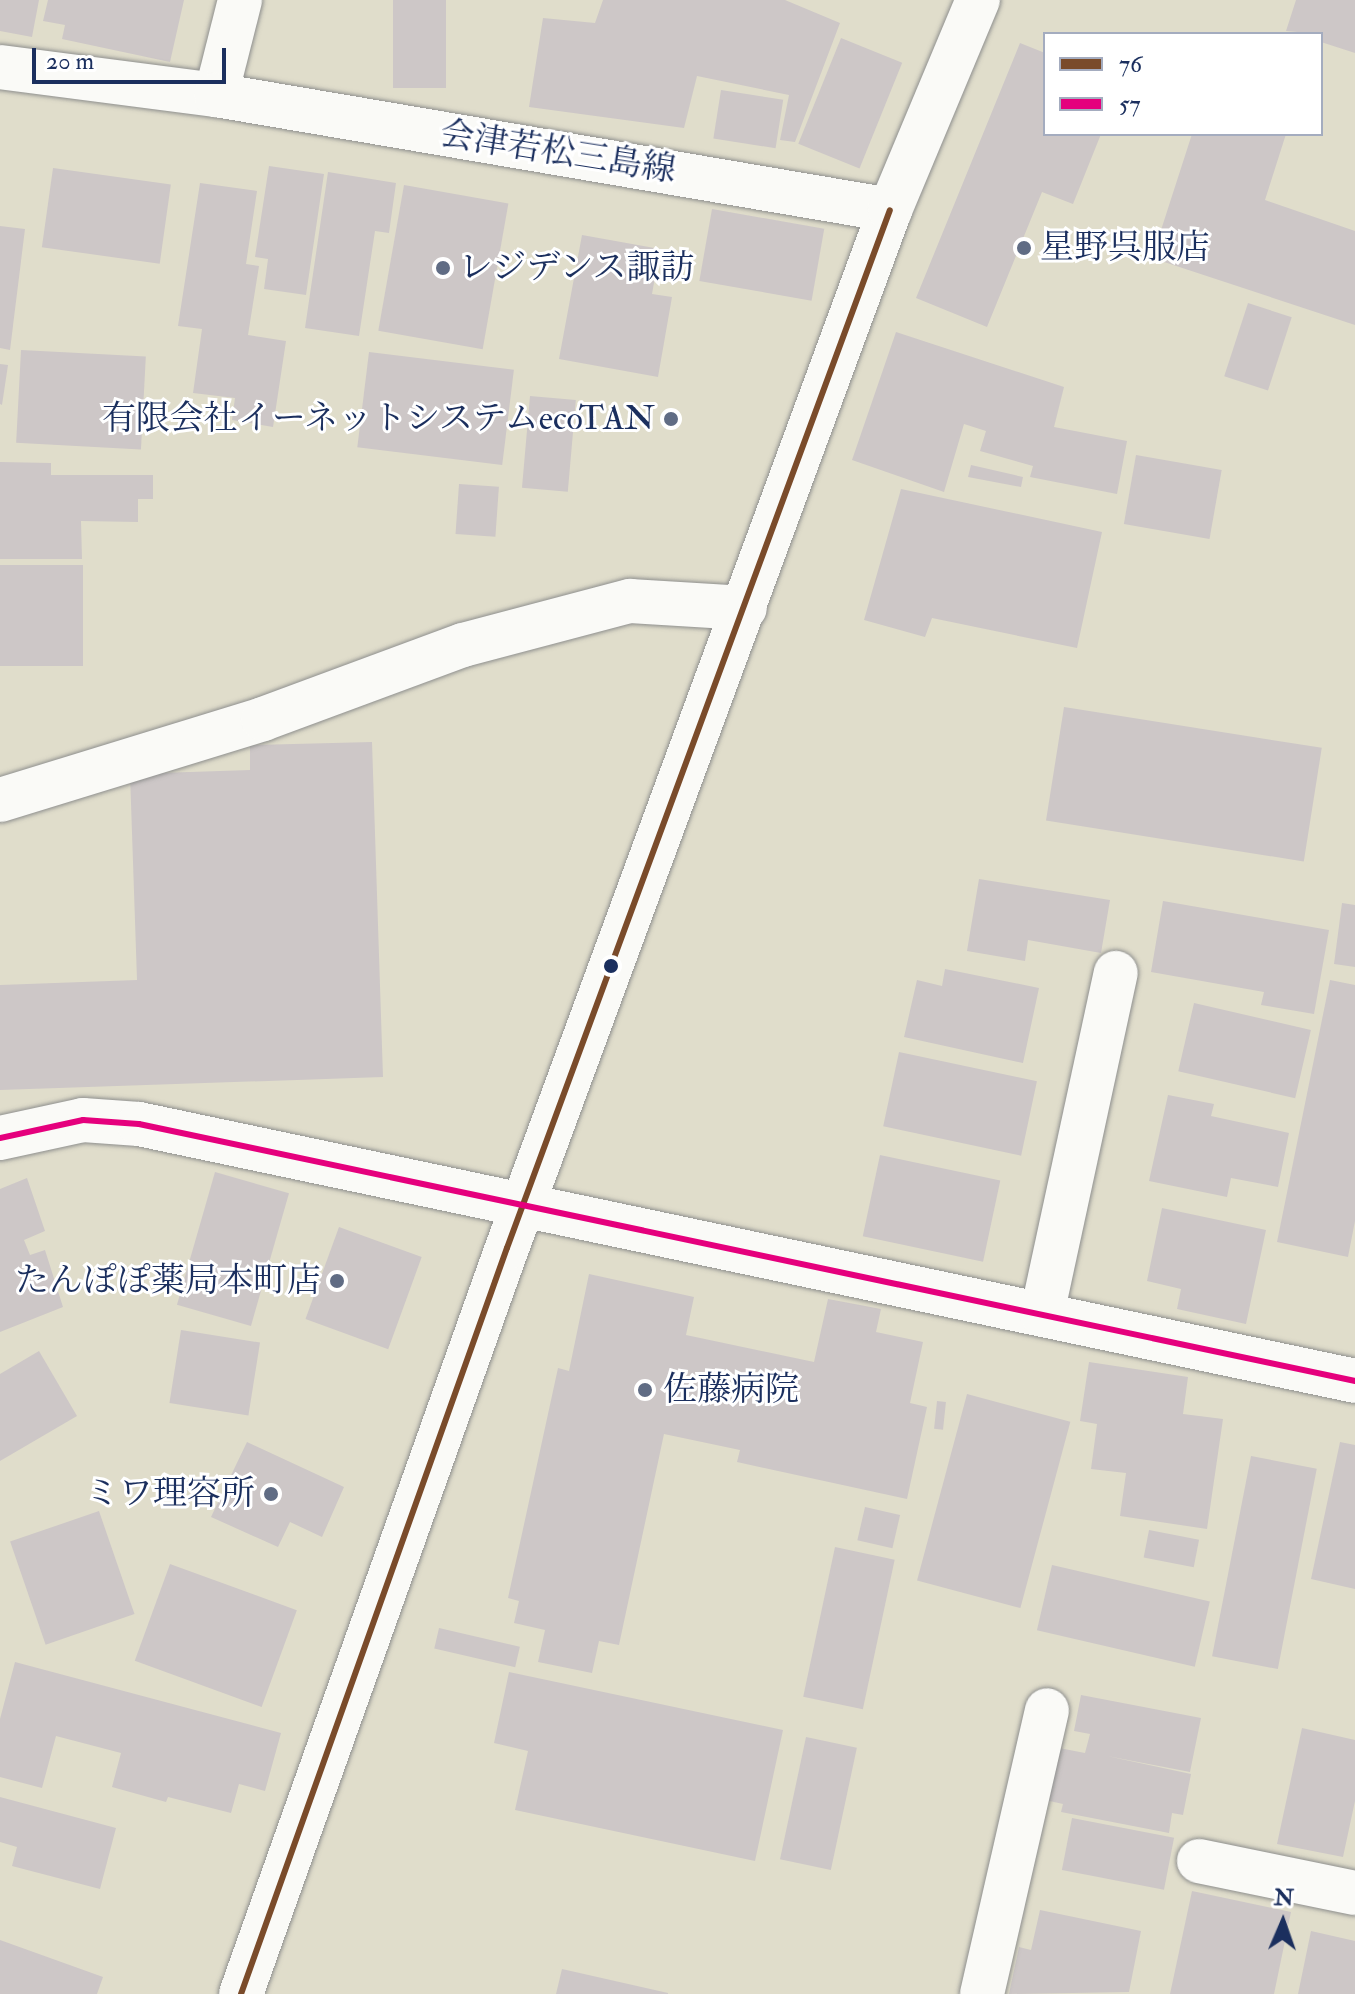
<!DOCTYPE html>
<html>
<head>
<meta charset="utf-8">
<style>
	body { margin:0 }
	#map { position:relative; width:1355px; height:1994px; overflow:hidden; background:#e0ddcb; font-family:"IM FELL Double Pica","Noto Serif JP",serif }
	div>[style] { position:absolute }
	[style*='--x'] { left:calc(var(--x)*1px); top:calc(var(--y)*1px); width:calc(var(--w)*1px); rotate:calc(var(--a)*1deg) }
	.building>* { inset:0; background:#cdc7c7; transform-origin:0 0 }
	.roads { filter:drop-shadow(0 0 2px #8e8f8e) drop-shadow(0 0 2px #8e8f8e) }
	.street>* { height:44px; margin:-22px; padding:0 22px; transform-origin:22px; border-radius:22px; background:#fafaf7 }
	.secondary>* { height:44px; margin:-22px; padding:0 22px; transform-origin:22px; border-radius:22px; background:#fafaf7 }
	.primary>* { height:44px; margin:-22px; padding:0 22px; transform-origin:22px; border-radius:22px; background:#fafaf7 }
	.bus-1>* { height:6px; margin:-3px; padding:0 3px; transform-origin:3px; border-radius:3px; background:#7a4b2a }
	.bus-2>* { height:6px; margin:-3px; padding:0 3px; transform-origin:3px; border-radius:3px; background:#e5007d }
	.dots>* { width:22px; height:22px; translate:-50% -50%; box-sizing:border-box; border:4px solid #fff; border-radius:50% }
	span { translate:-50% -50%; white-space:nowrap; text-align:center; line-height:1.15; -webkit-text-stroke:6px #fff; paint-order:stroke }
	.street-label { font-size:34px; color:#1b2f5e }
	.poi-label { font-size:34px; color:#1b2f5e }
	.left { translate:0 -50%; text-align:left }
	.right { translate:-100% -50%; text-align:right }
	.legend { position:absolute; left:1043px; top:32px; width:280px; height:104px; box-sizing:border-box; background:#fff; border:2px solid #a4acbf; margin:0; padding:10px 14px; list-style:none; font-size:24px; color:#1b2f5e }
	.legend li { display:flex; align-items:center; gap:16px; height:40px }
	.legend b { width:40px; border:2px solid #a4acbf }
	.north { position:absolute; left:1243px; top:1882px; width:80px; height:80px; -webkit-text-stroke:6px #fff; paint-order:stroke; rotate:2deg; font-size:22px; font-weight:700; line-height:32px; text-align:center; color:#1b2f5e }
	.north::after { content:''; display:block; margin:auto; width:28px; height:36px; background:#1b2f5e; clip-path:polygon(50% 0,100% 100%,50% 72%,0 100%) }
	.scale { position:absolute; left:32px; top:48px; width:194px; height:36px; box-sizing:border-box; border:4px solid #1b2f5e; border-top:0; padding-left:10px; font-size:24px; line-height:28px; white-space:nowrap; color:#1b2f5e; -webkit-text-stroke:6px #fff; paint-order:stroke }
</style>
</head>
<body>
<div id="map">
	<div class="building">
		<div style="clip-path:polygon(0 0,39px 0,32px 37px,0 31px)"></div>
		<div style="clip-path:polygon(48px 0,184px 0,170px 62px,62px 39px,65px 25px,43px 21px)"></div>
		<div style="left:393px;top:0;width:53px;height:88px"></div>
		<div style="clip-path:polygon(603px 0,785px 0,840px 23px,795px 142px,780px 140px,789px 95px,697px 76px,684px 128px,529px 107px,543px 18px,595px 23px)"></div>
		<div style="clip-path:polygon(1296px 0,1355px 0,1355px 53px,1321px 42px,1321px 34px,1286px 31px)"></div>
		<div style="left:841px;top:38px;width:66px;height:114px;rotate:22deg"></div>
		<div style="clip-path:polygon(1020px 43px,1045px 53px,1045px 134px,1101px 134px,1073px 204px,1042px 192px,987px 327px,916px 298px)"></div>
		<div style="left:721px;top:90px;width:63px;height:49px;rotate:9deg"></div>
		<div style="clip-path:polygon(1192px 134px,1286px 134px,1265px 200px,1355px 231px,1355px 325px,1152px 258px)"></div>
		<div style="clip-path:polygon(269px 166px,324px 174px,306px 295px,264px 289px,268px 259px,255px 257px)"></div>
		<div style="left:53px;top:168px;width:119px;height:80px;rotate:8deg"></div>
		<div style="clip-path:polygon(328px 172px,396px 183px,389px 233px,375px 231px,359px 336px,305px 328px)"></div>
		<div style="clip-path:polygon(200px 183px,257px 191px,246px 264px,259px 266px,248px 335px,286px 341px,273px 427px,232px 420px,235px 398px,193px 393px,202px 329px,178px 326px)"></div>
		<div style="left:404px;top:185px;width:106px;height:148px;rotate:10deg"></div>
		<div style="left:712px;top:209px;width:114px;height:73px;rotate:10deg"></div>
		<div style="clip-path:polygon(0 226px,25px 229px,10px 350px,0 348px)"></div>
		<div style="clip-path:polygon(582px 235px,660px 249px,652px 294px,672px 297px,658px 377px,559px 359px)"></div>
		<div style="left:1248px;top:303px;width:46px;height:77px;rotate:18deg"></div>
		<div style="clip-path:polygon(896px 332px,1064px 387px,1054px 427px,1127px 441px,1117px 494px,1030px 477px,1033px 466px,980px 451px,986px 431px,964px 424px,944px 492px,852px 460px)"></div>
		<div style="left:21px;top:350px;width:125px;height:93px;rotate:3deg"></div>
		<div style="left:369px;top:352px;width:146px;height:96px;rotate:7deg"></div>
		<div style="clip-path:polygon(0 364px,8px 365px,2px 405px,0 404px)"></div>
		<div style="left:530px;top:396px;width:46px;height:92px;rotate:5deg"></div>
		<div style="left:1136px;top:455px;width:87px;height:70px;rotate:10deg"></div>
		<div style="clip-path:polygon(0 462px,51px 463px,51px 475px,153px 475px,153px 499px,138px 499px,138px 522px,81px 521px,82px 559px,0 559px)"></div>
		<div style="clip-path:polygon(971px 465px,1023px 477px,1021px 487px,968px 477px)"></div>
		<div style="left:459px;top:484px;width:40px;height:50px;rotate:4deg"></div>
		<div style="clip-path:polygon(901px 489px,1102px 532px,1077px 648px,932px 618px,925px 637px,864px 620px)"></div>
		<div style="left:0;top:565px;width:83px;height:101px"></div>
		<div style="left:1064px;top:707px;width:261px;height:115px;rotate:9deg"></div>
		<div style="clip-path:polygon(372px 742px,383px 1077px,0 1090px,0 985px,137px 980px,130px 774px,250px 770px,250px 745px)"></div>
		<div style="clip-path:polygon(979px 879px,1110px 900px,1101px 953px,1028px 940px,1025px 961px,967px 951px)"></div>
		<div style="clip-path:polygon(1163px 901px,1329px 930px,1314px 1014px,1261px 1005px,1264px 992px,1151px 972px)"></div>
		<div style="clip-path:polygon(1342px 903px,1355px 905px,1355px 967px,1334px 964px)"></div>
		<div style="clip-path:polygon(945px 969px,1039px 988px,1023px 1063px,904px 1037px,917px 980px,942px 986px)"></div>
		<div style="clip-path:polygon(1330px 980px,1355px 985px,1355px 1221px,1348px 1257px,1277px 1242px)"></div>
		<div style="left:1194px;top:1003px;width:120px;height:70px;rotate:13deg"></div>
		<div style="left:899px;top:1052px;width:141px;height:76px;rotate:12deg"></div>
		<div style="clip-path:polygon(1168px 1095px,1214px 1104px,1211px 1116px,1289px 1133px,1278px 1187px,1231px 1178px,1227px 1197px,1149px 1181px)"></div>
		<div style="left:880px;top:1155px;width:123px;height:83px;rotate:12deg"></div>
		<div style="left:215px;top:1172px;width:77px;height:138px;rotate:16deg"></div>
		<div style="clip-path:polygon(27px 1178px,45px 1231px,24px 1240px,30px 1255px,45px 1250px,63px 1307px,0 1332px,0 1189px)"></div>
		<div style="clip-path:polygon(1162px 1208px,1266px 1230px,1246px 1324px,1177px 1309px,1181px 1289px,1147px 1281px)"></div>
		<div style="left:339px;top:1227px;width:88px;height:98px;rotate:20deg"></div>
		<div style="clip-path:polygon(589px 1274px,694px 1297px,686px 1335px,814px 1362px,828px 1299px,881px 1309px,876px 1332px,923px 1342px,910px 1403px,927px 1407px,907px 1499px,737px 1462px,740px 1450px,664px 1434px,619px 1645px,599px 1641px,592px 1673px,538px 1662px,545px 1630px,514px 1623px,519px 1601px,508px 1598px,558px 1368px,569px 1371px)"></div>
		<div style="left:181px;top:1330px;width:80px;height:74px;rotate:9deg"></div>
		<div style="clip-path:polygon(39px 1351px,77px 1416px,0 1461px,0 1374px)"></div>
		<div style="clip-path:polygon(1089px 1362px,1188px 1377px,1183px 1414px,1223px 1419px,1207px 1529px,1120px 1516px,1126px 1473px,1091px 1469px,1097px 1424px,1080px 1421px)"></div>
		<div style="left:967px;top:1394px;width:107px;height:193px;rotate:15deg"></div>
		<div style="left:937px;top:1401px;width:9px;height:28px;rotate:6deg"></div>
		<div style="clip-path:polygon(247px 1442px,344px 1487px,322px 1537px,290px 1522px,278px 1547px,211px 1517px)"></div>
		<div style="clip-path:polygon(1340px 1442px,1355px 1445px,1355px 1589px,1311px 1579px)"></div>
		<div style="left:1251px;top:1456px;width:67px;height:204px;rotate:11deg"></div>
		<div style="left:865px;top:1507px;width:36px;height:34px;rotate:13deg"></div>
		<div style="left:99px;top:1511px;width:109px;height:94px;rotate:71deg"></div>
		<div style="left:1149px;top:1530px;width:51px;height:28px;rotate:11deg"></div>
		<div style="left:835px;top:1547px;width:61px;height:153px;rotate:12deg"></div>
		<div style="left:170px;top:1564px;width:135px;height:103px;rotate:20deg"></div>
		<div style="left:1052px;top:1565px;width:162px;height:67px;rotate:13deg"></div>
		<div style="left:439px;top:1628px;width:83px;height:21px;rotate:13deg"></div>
		<div style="clip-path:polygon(15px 1662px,281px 1733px,265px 1791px,239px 1784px,231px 1813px,168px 1797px,166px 1802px,112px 1787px,121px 1753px,56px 1736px,42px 1788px,0 1777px,0 1719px)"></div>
		<div style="clip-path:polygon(509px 1672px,783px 1730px,755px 1861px,515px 1810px,528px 1751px,494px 1743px)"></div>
		<div style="clip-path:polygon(1081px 1695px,1201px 1718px,1190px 1772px,1107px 1756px,1191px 1774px,1183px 1815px,1172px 1813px,1169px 1833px,1061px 1812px,1063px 1804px,1045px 1800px,1054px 1747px,1085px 1753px,1090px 1734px,1074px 1731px)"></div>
		<div style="clip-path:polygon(1302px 1728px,1355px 1740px,1355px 1801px,1343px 1857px,1277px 1844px)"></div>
		<div style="left:806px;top:1737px;width:52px;height:125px;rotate:12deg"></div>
		<div style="clip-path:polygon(0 1797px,116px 1828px,100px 1889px,12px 1866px,17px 1847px,0 1842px)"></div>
		<div style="left:1072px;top:1818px;width:104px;height:53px;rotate:11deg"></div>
		<div style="clip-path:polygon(1192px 1891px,1291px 1912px,1274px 1994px,1170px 1994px)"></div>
		<div style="clip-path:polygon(1040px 1910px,1141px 1931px,1129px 1992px,1009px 1994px,1019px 1947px,1031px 1950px)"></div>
		<div style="clip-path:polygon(1311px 1931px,1355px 1941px,1355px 1994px,1298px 1994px)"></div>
		<div style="clip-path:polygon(0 1940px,103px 1977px,97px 1994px,0 1994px)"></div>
		<div style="clip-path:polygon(562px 1969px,668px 1993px,668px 1994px,556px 1994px)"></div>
	</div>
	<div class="roads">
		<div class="street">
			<div style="--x:216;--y:95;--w:98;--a:-75.8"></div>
			<div style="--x:0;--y:800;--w:275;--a:-17.1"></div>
			<div style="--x:263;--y:719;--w:213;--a:-20.3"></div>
			<div style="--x:463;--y:645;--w:173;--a:-14.8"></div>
			<div style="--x:630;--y:601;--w:115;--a:3.5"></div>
			<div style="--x:0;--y:1138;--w:85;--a:-12.2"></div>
			<div style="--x:83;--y:1120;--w:56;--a:4.1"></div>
			<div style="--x:139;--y:1124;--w:1243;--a:11.93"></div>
			<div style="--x:1042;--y:1314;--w:349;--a:-77.8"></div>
			<div style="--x:1199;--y:1861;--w:159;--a:11.6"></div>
			<div style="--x:982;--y:1994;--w:291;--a:-77.1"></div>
		</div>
		<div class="secondary">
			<div style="--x:241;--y:1994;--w:792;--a:-70.38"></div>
			<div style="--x:507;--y:1248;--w:1106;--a:-69.75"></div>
		</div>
		<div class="primary">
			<div style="--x:0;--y:67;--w:218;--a:7.4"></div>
			<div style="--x:216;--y:95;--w:684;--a:9.68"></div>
			<div style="--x:890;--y:210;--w:228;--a:-67.3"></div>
		</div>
	</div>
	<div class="bus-1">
		<div style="--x:241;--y:1994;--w:792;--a:-70.38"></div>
		<div style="--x:507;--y:1248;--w:1106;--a:-69.75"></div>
	</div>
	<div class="bus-2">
		<div style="--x:0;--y:1138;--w:85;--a:-12.2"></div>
		<div style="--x:83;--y:1120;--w:56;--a:4.1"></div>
		<div style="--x:139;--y:1124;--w:1243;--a:11.93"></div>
	</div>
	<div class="dots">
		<div style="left:1024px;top:248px;background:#606c84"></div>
		<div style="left:443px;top:268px;background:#606c84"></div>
		<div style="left:671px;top:419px;background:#606c84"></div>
		<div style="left:611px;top:966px;background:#1b2f5e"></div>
		<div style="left:337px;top:1281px;background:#606c84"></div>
		<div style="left:645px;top:1390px;background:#606c84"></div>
		<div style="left:271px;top:1494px;background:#606c84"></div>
	</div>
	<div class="street-label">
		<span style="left:558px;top:152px;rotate:9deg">会津若松三島線</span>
	</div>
	<div class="poi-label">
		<span class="left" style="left:1040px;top:248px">星野呉服店</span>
		<span class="left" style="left:459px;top:268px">レジデンス諏訪</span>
		<span class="right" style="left:655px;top:419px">有限会社イーネットシステムecoTAN</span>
		<span class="right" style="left:321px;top:1281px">たんぽぽ薬局本町店</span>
		<span class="left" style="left:663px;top:1390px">佐藤病院</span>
		<span class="right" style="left:255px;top:1494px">ミワ理容所</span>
	</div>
	<ul class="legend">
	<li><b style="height:10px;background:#7a4b2a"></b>76</li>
	<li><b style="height:10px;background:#e5007d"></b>57</li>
	</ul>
	<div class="north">N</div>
	<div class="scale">20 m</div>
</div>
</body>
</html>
